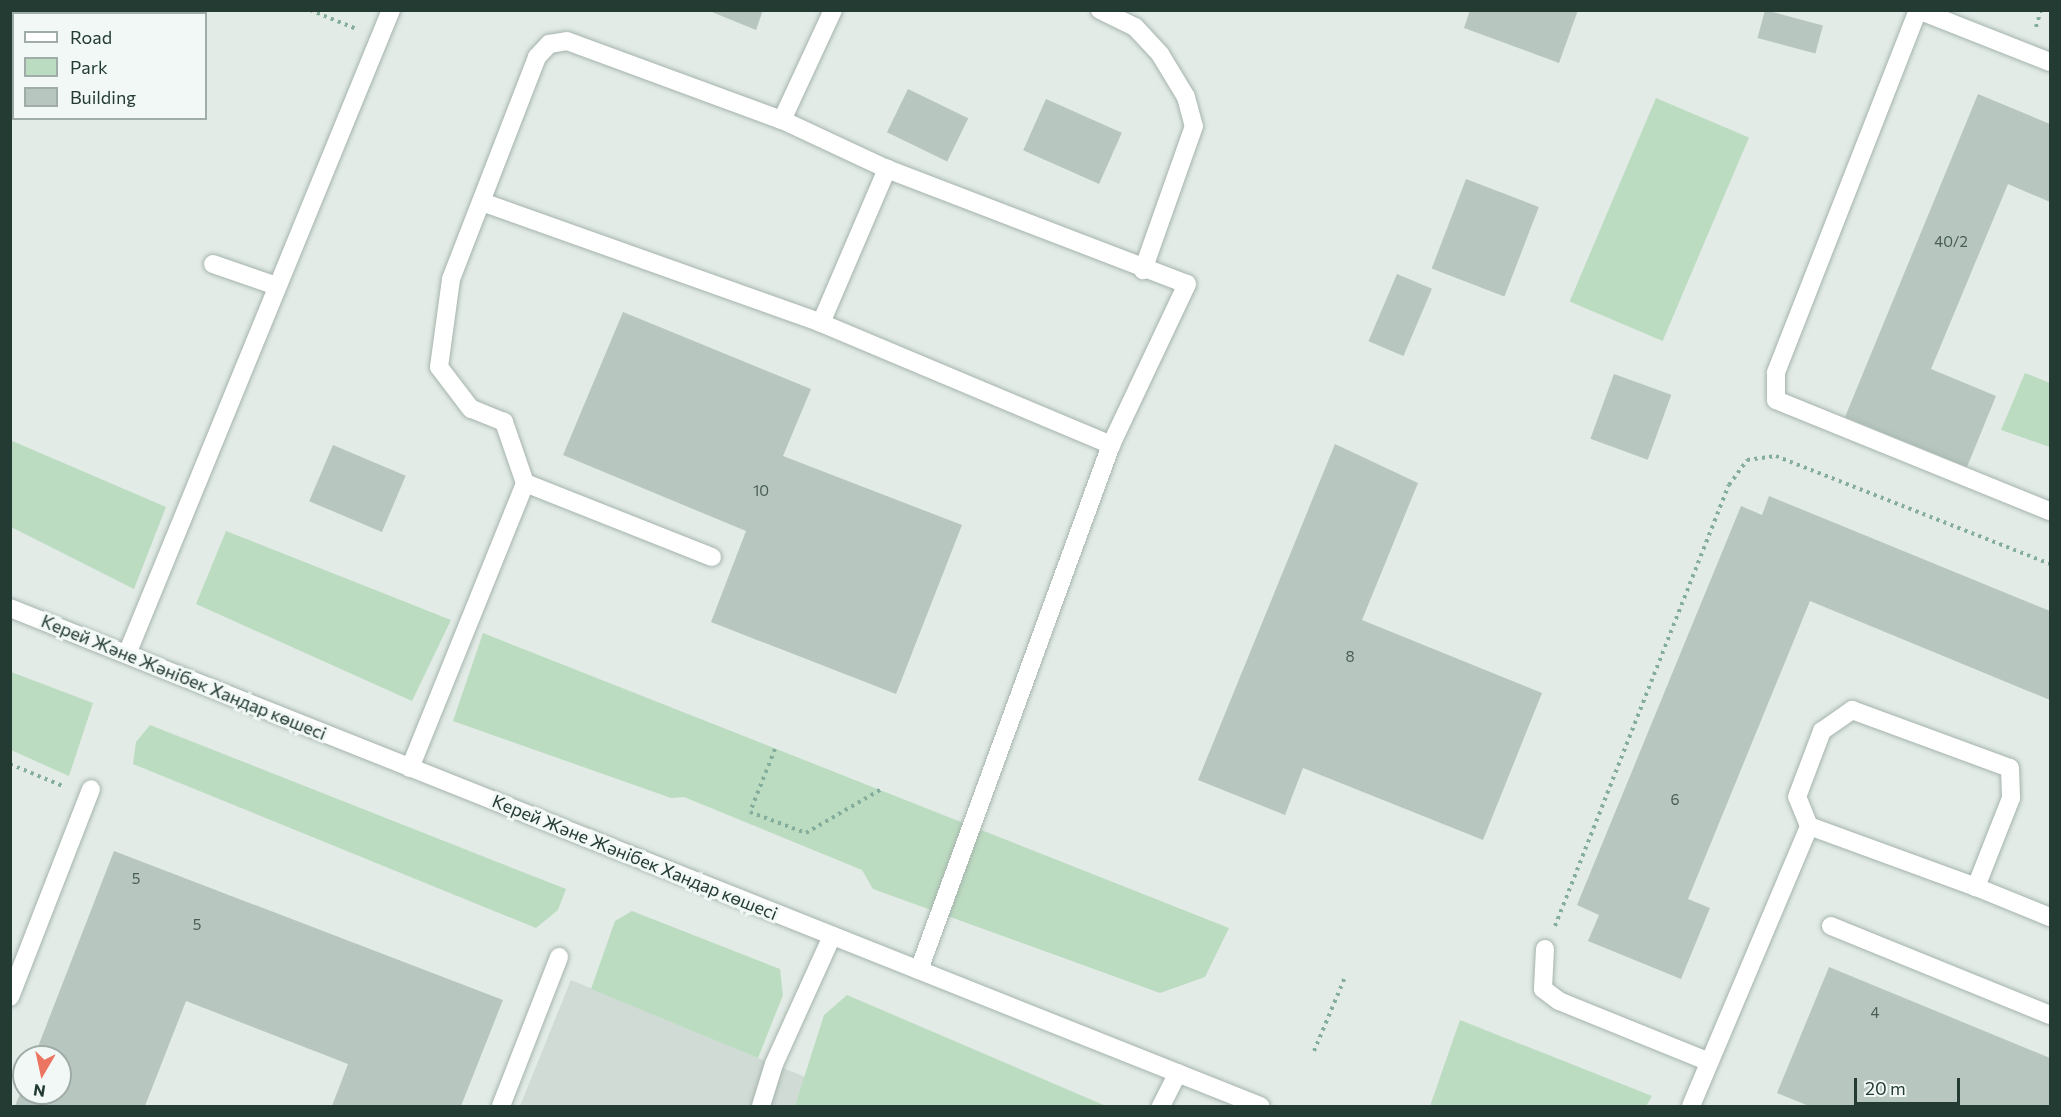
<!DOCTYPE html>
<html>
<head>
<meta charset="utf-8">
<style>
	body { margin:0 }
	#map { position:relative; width:2061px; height:1117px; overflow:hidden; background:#e2ebe6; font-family:Commissioner,sans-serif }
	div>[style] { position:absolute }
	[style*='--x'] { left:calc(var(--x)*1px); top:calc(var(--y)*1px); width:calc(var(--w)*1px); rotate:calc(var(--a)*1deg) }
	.built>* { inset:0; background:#d0dbd5 }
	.green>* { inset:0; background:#bcdcc1; transform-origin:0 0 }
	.building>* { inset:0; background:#b7c6bf; transform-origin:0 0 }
	.path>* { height:4px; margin-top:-2px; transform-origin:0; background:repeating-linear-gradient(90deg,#84ad9c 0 3px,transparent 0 7.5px) }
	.roads { filter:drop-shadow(0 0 2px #a5b3ac) drop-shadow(0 0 2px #a5b3ac) }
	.service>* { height:18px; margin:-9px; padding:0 9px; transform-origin:9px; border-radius:9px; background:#fff }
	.secondary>* { height:18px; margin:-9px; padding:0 9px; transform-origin:9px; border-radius:9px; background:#fff }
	span { translate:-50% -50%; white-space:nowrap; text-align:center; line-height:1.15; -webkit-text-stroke:6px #f2f8f5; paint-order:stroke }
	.number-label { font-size:15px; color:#485e55 }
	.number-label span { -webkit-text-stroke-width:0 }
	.street-label { font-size:18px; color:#233b32 }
	.frame { position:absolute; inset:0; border:12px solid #233b32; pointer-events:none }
	.legend { position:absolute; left:12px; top:12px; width:195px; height:108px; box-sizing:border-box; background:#f2f8f5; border:2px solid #9faca7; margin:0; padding:8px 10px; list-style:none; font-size:18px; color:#233b32 }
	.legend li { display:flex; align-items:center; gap:12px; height:30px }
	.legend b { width:30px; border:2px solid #9faca7 }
	.north { position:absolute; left:12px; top:1045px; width:60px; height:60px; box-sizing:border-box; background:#f2f8f5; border:2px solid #9faca7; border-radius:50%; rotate:189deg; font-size:16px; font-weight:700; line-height:24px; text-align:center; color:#233b32 }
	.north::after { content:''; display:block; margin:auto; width:21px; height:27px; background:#eb7560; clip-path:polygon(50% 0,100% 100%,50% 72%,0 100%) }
	.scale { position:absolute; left:1854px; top:1078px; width:106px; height:27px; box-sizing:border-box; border:3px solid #233b32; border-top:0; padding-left:8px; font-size:18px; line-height:21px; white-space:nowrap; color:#233b32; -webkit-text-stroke:4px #f2f8f5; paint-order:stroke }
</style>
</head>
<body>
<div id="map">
	<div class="built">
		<div style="clip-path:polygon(571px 980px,758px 1058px,877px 1106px,520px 1106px)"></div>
	</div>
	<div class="green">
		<div style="left:1656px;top:98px;width:101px;height:221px;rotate:23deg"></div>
		<div style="clip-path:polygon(2025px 373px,2050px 383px,2050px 447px,2001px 430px)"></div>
		<div style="clip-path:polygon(10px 440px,166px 507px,134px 589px,11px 527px)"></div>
		<div style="clip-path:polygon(226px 531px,451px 620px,412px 701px,196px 604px)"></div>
		<div style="clip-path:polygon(483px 633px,1229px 928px,1205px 977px,1160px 993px,873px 889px,862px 870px,684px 797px,671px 798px,453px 721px)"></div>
		<div style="clip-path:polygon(11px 672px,93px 703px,69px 776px,11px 750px)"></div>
		<div style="clip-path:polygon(150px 725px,566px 889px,558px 910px,536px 928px,133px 764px,136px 742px)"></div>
		<div style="clip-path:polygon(632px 911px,780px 969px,783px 995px,758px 1058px,591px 989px,615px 921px)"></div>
		<div style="clip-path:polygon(847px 995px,1106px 1106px,795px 1106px,824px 1015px)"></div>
		<div style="clip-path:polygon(1460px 1020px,1652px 1096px,1646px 1106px,1430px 1106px)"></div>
	</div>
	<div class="building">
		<div style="clip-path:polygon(707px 10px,763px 10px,756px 30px)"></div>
		<div style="clip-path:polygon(1470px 10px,1578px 10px,1559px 63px,1464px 28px)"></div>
		<div style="left:1765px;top:10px;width:60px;height:29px;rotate:15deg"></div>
		<div style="left:908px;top:89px;width:67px;height:48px;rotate:26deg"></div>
		<div style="clip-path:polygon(1978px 94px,2050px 124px,2050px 202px,2008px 184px,1931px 369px,1996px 396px,1967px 467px,1845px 417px)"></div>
		<div style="left:1046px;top:99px;width:83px;height:56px;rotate:24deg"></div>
		<div style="left:1466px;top:179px;width:78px;height:96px;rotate:21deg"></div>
		<div style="left:1397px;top:274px;width:38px;height:73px;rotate:23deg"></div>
		<div style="clip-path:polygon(623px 312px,811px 389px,783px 456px,962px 525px,896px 694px,711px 622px,746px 531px,563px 455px)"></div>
		<div style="left:1614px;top:374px;width:61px;height:69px;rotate:20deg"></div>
		<div style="clip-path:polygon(1335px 444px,1418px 483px,1362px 620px,1542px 693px,1483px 840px,1303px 768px,1285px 815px,1198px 780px)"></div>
		<div style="left:333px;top:445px;width:79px;height:61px;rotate:23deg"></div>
		<div style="clip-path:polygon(1769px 496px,2050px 611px,2050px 700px,1810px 601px,1688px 899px,1710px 908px,1681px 979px,1588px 941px,1599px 915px,1577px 905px,1741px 506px,1762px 515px)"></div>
		<div style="clip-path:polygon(114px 851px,503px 1000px,461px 1106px,332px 1106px,348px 1064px,186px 1001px,145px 1106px,15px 1106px,24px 1084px,24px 1093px,60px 1093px,60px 1057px,34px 1057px)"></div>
		<div style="clip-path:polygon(1829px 967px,2050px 1058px,2050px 1106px,1809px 1106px,1777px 1093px)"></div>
	</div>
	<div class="path">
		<div style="--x:310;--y:10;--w:48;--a:22.2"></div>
		<div style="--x:2036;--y:27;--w:18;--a:-74"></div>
		<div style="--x:775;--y:749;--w:68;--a:111.6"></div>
		<div style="--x:750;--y:812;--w:60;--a:20.6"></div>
		<div style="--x:806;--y:833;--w:86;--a:-30.2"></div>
		<div style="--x:10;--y:764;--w:60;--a:22.7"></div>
		<div style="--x:1555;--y:926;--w:474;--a:-68.5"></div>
		<div style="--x:1729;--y:485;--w:31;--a:-54"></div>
		<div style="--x:1747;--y:460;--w:29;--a:-8"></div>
		<div style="--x:1776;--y:456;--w:295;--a:21.5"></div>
		<div style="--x:1314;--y:1051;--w:82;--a:-67.2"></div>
	</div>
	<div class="roads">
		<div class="service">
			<div style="--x:1100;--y:10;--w:39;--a:26"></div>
			<div style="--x:1135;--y:27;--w:37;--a:47"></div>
			<div style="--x:1160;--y:54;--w:50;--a:58.8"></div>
			<div style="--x:1186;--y:97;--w:30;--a:75"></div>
			<div style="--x:1194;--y:126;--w:153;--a:109.5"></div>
			<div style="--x:2050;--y:62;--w:142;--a:-158.5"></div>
			<div style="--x:1918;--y:10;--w:390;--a:111.4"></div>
			<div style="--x:1776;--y:373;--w:27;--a:90"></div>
			<div style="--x:1776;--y:400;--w:296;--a:22.1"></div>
			<div style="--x:782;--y:120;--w:121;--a:-65.1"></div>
			<div style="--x:482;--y:202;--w:360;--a:19.6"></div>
			<div style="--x:821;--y:323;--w:315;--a:22.8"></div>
			<div style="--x:213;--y:264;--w:68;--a:19"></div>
			<div style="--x:821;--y:323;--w:168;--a:-66.8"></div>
			<div style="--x:712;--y:557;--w:201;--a:-158.4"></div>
			<div style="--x:525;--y:483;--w:65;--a:-109"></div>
			<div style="--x:504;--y:422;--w:35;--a:-158"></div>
			<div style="--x:471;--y:409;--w:53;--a:-127.3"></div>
			<div style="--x:439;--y:367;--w:89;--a:-82.2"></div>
			<div style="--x:451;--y:279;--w:238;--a:-68.8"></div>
			<div style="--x:537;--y:57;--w:18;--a:-47"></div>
			<div style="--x:549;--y:44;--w:18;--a:-9"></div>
			<div style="--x:567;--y:41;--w:229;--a:20.2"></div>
			<div style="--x:782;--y:120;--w:116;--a:25"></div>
			<div style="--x:887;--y:169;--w:321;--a:21"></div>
			<div style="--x:1187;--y:284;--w:178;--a:115.3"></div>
			<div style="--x:1111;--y:445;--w:559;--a:110.09"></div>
			<div style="--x:127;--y:654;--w:696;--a:-67.71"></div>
			<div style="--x:410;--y:768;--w:307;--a:-68"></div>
			<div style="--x:1976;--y:887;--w:80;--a:22.1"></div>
			<div style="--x:1831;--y:926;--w:236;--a:22.1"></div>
			<div style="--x:1545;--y:949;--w:40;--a:92.9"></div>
			<div style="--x:1543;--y:989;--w:20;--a:37"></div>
			<div style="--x:1559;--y:1001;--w:162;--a:22.1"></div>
			<div style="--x:10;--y:997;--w:223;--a:-68.7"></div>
			<div style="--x:501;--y:1106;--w:160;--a:-68.7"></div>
			<div style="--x:761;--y:1106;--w:44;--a:-72.8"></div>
			<div style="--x:774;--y:1064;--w:141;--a:-65.6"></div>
			<div style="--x:1161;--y:1106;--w:37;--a:-63"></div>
			<div style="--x:1691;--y:1106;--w:304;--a:-67.1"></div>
			<div style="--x:1809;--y:826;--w:31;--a:-112"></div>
			<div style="--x:1797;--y:797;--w:71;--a:-69.3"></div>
			<div style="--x:1822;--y:731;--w:37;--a:-35"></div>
			<div style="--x:1852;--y:710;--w:168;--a:20.2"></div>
			<div style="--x:2010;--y:768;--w:30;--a:88"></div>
			<div style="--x:2011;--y:798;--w:96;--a:111.5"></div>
			<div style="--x:1976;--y:887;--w:178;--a:-159.9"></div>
		</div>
		<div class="secondary">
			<div style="--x:10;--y:608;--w:1346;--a:21.72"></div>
		</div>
	</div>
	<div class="number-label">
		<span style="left:1951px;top:242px">40/2</span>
		<span style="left:761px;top:491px">10</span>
		<span style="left:1350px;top:657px">8</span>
		<span style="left:1675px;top:800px">6</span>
		<span style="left:136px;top:879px">5</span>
		<span style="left:197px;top:925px">5</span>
		<span style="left:1875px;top:1013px">4</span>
	</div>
	<div class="street-label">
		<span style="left:184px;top:677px;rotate:22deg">Керей Және Жәнібек Хандар көшесі</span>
		<span style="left:635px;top:857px;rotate:22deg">Керей Және Жәнібек Хандар көшесі</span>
	</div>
	<div class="frame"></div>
	<ul class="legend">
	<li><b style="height:8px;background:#fff"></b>Road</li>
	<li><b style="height:16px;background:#bcdcc1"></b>Park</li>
	<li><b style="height:16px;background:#b7c6bf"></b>Building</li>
	</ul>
	<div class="north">N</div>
	<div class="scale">20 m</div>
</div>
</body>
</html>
